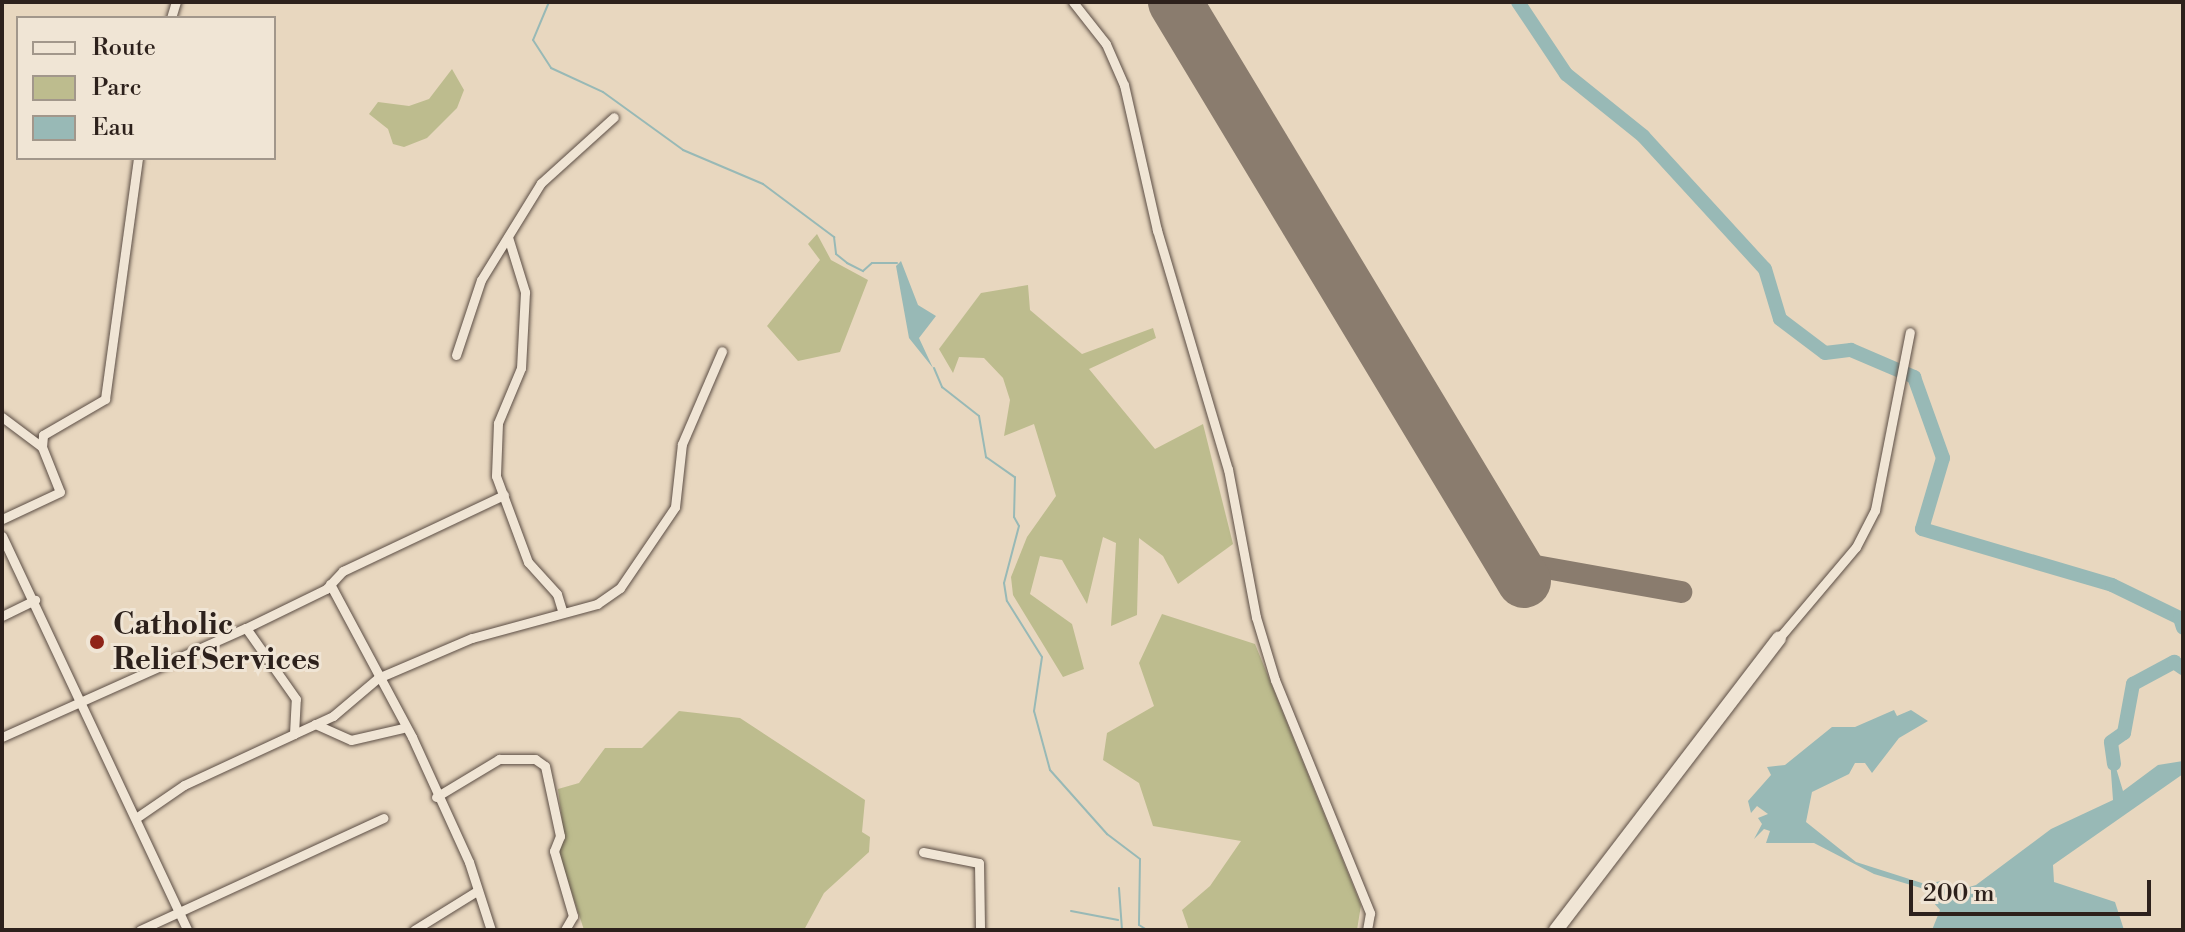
<!DOCTYPE html>
<html>
<head>
<meta charset="utf-8">
<style>
	body { margin:0 }
	#map { position:relative; width:2185px; height:932px; overflow:hidden; background:#e8d7bf; font-family:"Libre Bodoni",serif }
	div>[style] { position:absolute }
	[style*='--x'] { left:calc(var(--x)*1px); top:calc(var(--y)*1px); width:calc(var(--w)*1px); rotate:calc(var(--a)*1deg) }
	.green>* { inset:0; background:#bdbc8e }
	.water>* { inset:0; background:#98b9b6 }
	.stream>* { height:2px; margin:-1px; padding:0 1px; transform-origin:1px; border-radius:1px; background:#98b9b6 }
	.river>* { height:14px; margin:-7px; padding:0 7px; transform-origin:7px; border-radius:7px; background:#98b9b6 }
	.taxiway>* { height:22px; margin:-11px; padding:0 11px; transform-origin:11px; border-radius:11px; background:#8a7c6e }
	.runway>* { height:54px; margin:-27px; padding:0 27px; transform-origin:27px; border-radius:27px; background:#8a7c6e }
	.roads { filter:drop-shadow(0 0 2px #5c4e45) drop-shadow(0 0 2px #5c4e45) }
	.street>* { height:9px; margin:-4.5px; padding:0 4.5px; transform-origin:4.5px; border-radius:4.5px; background:#f0e5d5 }
	.secondary>* { height:14px; margin:-7px; padding:0 7px; transform-origin:7px; border-radius:7px; background:#f0e5d5 }
	.dots>* { width:22px; height:22px; translate:-50% -50%; box-sizing:border-box; border:4px solid #f0e5d5; border-radius:50% }
	span { translate:-50% -50%; white-space:nowrap; text-align:center; line-height:1.15; -webkit-text-stroke:6px #f0e5d5; paint-order:stroke }
	.poi-label { font-size:30px; color:#2d211c; font-weight:700 }
	.left { translate:0 -50%; text-align:left }
	.frame { position:absolute; inset:0; border:4px solid #2d211c; pointer-events:none }
	.legend { position:absolute; left:16px; top:16px; width:260px; height:144px; box-sizing:border-box; background:#f0e5d5; border:2px solid #a2978b; margin:0; padding:10px 14px; list-style:none; font-size:24px; color:#2d211c }
	.legend li { display:flex; align-items:center; gap:16px; height:40px }
	.legend b { width:40px; border:2px solid #a2978b }
	.scale { position:absolute; left:1909px; top:880px; width:242px; height:36px; box-sizing:border-box; border:4px solid #2d211c; border-top:0; padding-left:10px; font-size:24px; line-height:28px; white-space:nowrap; color:#2d211c; -webkit-text-stroke:6px #f0e5d5; paint-order:stroke }
</style>
</head>
<body>
<div id="map">
	<div class="green">
		<div style="clip-path:polygon(452px 69px,464px 90px,457px 108px,427px 138px,404px 147px,393px 144px,388px 129px,369px 114px,378px 102px,409px 106px,429px 99px)"></div>
		<div style="clip-path:polygon(817px 234px,831px 260px,868px 280px,840px 352px,798px 361px,767px 326px,820px 260px,808px 244px)"></div>
		<div style="clip-path:polygon(1028px 285px,1030px 310px,1082px 354px,1153px 328px,1156px 338px,1089px 369px,1155px 449px,1203px 424px,1233px 544px,1178px 584px,1163px 556px,1139px 538px,1137px 615px,1111px 626px,1116px 543px,1103px 537px,1087px 604px,1062px 560px,1040px 556px,1030px 594px,1072px 624px,1084px 669px,1063px 677px,1013px 595px,1011px 577px,1027px 537px,1056px 496px,1034px 424px,1004px 436px,1010px 400px,1003px 378px,984px 358px,959px 357px,953px 373px,939px 349px,981px 293px)"></div>
		<div style="clip-path:polygon(1162px 614px,1255px 644px,1361px 905px,1357px 930px,1189px 930px,1182px 910px,1210px 886px,1241px 841px,1153px 826px,1139px 783px,1103px 760px,1107px 733px,1154px 706px,1139px 663px)"></div>
		<div style="clip-path:polygon(679px 711px,740px 718px,865px 800px,862px 832px,870px 837px,869px 852px,824px 893px,804px 930px,584px 930px,558px 851px,564px 837px,558px 789px,579px 783px,605px 748px,642px 748px)"></div>
	</div>
	<div class="water">
		<div style="clip-path:polygon(901px 261px,918px 305px,936px 316px,919px 338px,933px 368px,909px 338px,896px 266px)"></div>
		<div style="clip-path:polygon(1894px 710px,1897px 716px,1911px 710px,1928px 721px,1899px 738px,1872px 773px,1865px 763px,1855px 763px,1849px 774px,1812px 792px,1806px 822px,1856px 862px,1925px 884px,1942px 881px,1959px 890px,1976px 885px,2051px 829px,2113px 800px,2109px 745px,2123px 791px,2158px 765px,2183px 761px,2183px 774px,2053px 865px,2054px 882px,2115px 902px,2124px 930px,1932px 930px,1940px 910px,1921px 888px,1874px 874px,1814px 843px,1766px 843px,1770px 831px,1764px 829px,1754px 839px,1762px 824px,1758px 818px,1768px 814px,1757px 806px,1751px 813px,1748px 801px,1771px 775px,1767px 767px,1785px 765px,1832px 727px,1855px 727px)"></div>
	</div>
	<div class="stream">
		<div style="--x:549;--y:2;--w:41;--a:112.8"></div>
		<div style="--x:533;--y:40;--w:33;--a:57"></div>
		<div style="--x:551;--y:68;--w:57;--a:24.8"></div>
		<div style="--x:603;--y:92;--w:99;--a:35.9"></div>
		<div style="--x:683;--y:150;--w:87;--a:23"></div>
		<div style="--x:763;--y:184;--w:89;--a:36.7"></div>
		<div style="--x:834;--y:237;--w:17;--a:83"></div>
		<div style="--x:836;--y:254;--w:14;--a:39"></div>
		<div style="--x:847;--y:263;--w:18;--a:27"></div>
		<div style="--x:863;--y:271;--w:12;--a:-42"></div>
		<div style="--x:872;--y:263;--w:25;--a:0"></div>
		<div style="--x:934;--y:368;--w:21;--a:67"></div>
		<div style="--x:942;--y:387;--w:47;--a:38.1"></div>
		<div style="--x:979;--y:416;--w:42;--a:80.3"></div>
		<div style="--x:986;--y:457;--w:35;--a:35"></div>
		<div style="--x:1015;--y:477;--w:40;--a:91.4"></div>
		<div style="--x:1014;--y:517;--w:10;--a:61"></div>
		<div style="--x:1019;--y:526;--w:59;--a:104.7"></div>
		<div style="--x:1004;--y:583;--w:18;--a:81"></div>
		<div style="--x:1007;--y:601;--w:66;--a:58"></div>
		<div style="--x:1042;--y:657;--w:55;--a:98.4"></div>
		<div style="--x:1034;--y:711;--w:61;--a:74.8"></div>
		<div style="--x:1050;--y:770;--w:86;--a:48.3"></div>
		<div style="--x:1107;--y:834;--w:41;--a:37.1"></div>
		<div style="--x:1140;--y:859;--w:66;--a:90.9"></div>
		<div style="--x:1139;--y:925;--w:9;--a:32"></div>
		<div style="--x:1119;--y:888;--w:42;--a:85.9"></div>
		<div style="--x:1071;--y:911;--w:48;--a:10.8"></div>
	</div>
	<div class="river">
		<div style="--x:1518;--y:2;--w:87;--a:56.3"></div>
		<div style="--x:1566;--y:74;--w:99;--a:38.8"></div>
		<div style="--x:1643;--y:136;--w:180;--a:47.5"></div>
		<div style="--x:1765;--y:269;--w:52;--a:73.3"></div>
		<div style="--x:1780;--y:319;--w:56;--a:37.1"></div>
		<div style="--x:1825;--y:353;--w:26;--a:-7"></div>
		<div style="--x:1851;--y:350;--w:69;--a:23.2"></div>
		<div style="--x:1914;--y:377;--w:86;--a:70.3"></div>
		<div style="--x:1943;--y:458;--w:74;--a:106.5"></div>
		<div style="--x:1922;--y:529;--w:198;--a:16.4"></div>
		<div style="--x:2112;--y:585;--w:76;--a:25.9"></div>
		<div style="--x:2180;--y:618;--w:10;--a:73"></div>
		<div style="--x:2114;--y:764;--w:22;--a:-98"></div>
		<div style="--x:2111;--y:742;--w:16;--a:-35"></div>
		<div style="--x:2124;--y:733;--w:50;--a:-79.6"></div>
		<div style="--x:2133;--y:684;--w:47;--a:-28.2"></div>
		<div style="--x:2174;--y:662;--w:11;--a:34"></div>
	</div>
	<div class="taxiway">
		<div style="--x:1513;--y:562;--w:171;--a:10.1"></div>
	</div>
	<div class="runway">
		<div style="--x:1175;--y:2;--w:676;--a:58.92"></div>
	</div>
	<div class="roads">
		<div class="street">
			<div style="--x:1073;--y:2;--w:53;--a:51.8"></div>
			<div style="--x:1106;--y:44;--w:45;--a:66.3"></div>
			<div style="--x:1124;--y:85;--w:149;--a:77.2"></div>
			<div style="--x:1157;--y:230;--w:249;--a:73.5"></div>
			<div style="--x:1228;--y:469;--w:151;--a:79.3"></div>
			<div style="--x:1256;--y:617;--w:66;--a:73.2"></div>
			<div style="--x:1275;--y:680;--w:252;--a:67.8"></div>
			<div style="--x:1370;--y:913;--w:17;--a:100"></div>
			<div style="--x:171;--y:18;--w:17;--a:-73"></div>
			<div style="--x:508;--y:237;--w:58;--a:72.8"></div>
			<div style="--x:525;--y:292;--w:76;--a:93"></div>
			<div style="--x:521;--y:368;--w:60;--a:112.7"></div>
			<div style="--x:498;--y:423;--w:53;--a:92.2"></div>
			<div style="--x:496;--y:476;--w:92;--a:69.6"></div>
			<div style="--x:528;--y:562;--w:43;--a:47.8"></div>
			<div style="--x:557;--y:594;--w:17;--a:73"></div>
			<div style="--x:456;--y:355;--w:79;--a:-71.6"></div>
			<div style="--x:481;--y:280;--w:114;--a:-58.3"></div>
			<div style="--x:541;--y:183;--w:98;--a:-42.1"></div>
			<div style="--x:2;--y:417;--w:50;--a:36.9"></div>
			<div style="--x:42;--y:447;--w:48;--a:68.2"></div>
			<div style="--x:60;--y:492;--w:64;--a:155"></div>
			<div style="--x:42;--y:447;--w:12;--a:-85"></div>
			<div style="--x:43;--y:435;--w:72;--a:-30.1"></div>
			<div style="--x:105;--y:399;--w:243;--a:-82.2"></div>
			<div style="--x:2;--y:536;--w:435;--a:64.8"></div>
			<div style="--x:330;--y:584;--w:174;--a:61.8"></div>
			<div style="--x:412;--y:737;--w:137;--a:65.5"></div>
			<div style="--x:469;--y:862;--w:71;--a:72.1"></div>
			<div style="--x:2;--y:616;--w:37;--a:-26"></div>
			<div style="--x:1779;--y:638;--w:119;--a:-49.8"></div>
			<div style="--x:1856;--y:547;--w:42;--a:-62.8"></div>
			<div style="--x:1875;--y:510;--w:181;--a:-78.9"></div>
			<div style="--x:315;--y:724;--w:39;--a:24"></div>
			<div style="--x:351;--y:740;--w:53;--a:-13"></div>
			<div style="--x:294;--y:734;--w:43;--a:-24.8"></div>
			<div style="--x:333;--y:716;--w:59;--a:-40.2"></div>
			<div style="--x:378;--y:678;--w:102;--a:-23.1"></div>
			<div style="--x:472;--y:638;--w:130;--a:-15.2"></div>
			<div style="--x:597;--y:604;--w:28;--a:-35"></div>
			<div style="--x:620;--y:588;--w:98;--a:-55.8"></div>
			<div style="--x:675;--y:507;--w:63;--a:-83.7"></div>
			<div style="--x:682;--y:444;--w:101;--a:-66.7"></div>
			<div style="--x:2;--y:737;--w:267;--a:-24.1"></div>
			<div style="--x:246;--y:628;--w:89;--a:-26"></div>
			<div style="--x:326;--y:589;--w:25;--a:-47"></div>
			<div style="--x:343;--y:571;--w:178;--a:-25.3"></div>
			<div style="--x:436;--y:797;--w:74;--a:-31.1"></div>
			<div style="--x:499;--y:759;--w:36;--a:0"></div>
			<div style="--x:535;--y:759;--w:12;--a:35"></div>
			<div style="--x:545;--y:766;--w:72;--a:77.9"></div>
			<div style="--x:560;--y:836;--w:16;--a:112"></div>
			<div style="--x:554;--y:851;--w:68;--a:73.7"></div>
			<div style="--x:573;--y:916;--w:16;--a:120"></div>
			<div style="--x:136;--y:818;--w:58;--a:-34.5"></div>
			<div style="--x:184;--y:785;--w:121;--a:-24.9"></div>
			<div style="--x:294;--y:734;--w:35;--a:-87"></div>
			<div style="--x:296;--y:699;--w:87;--a:-125.2"></div>
			<div style="--x:923;--y:852;--w:57;--a:11.1"></div>
			<div style="--x:979;--y:863;--w:67;--a:89.1"></div>
			<div style="--x:140;--y:930;--w:268;--a:-24.7"></div>
			<div style="--x:414;--y:930;--w:74;--a:-31.8"></div>
		</div>
		<div class="secondary">
			<div style="--x:1556;--y:930;--w:367;--a:-52.6"></div>
		</div>
	</div>
	<div class="dots">
		<div style="left:97px;top:642px;background:#8f2418"></div>
	</div>
	<div class="poi-label">
		<span class="left" style="left:113px;top:642px">Catholic<br>Relief Services</span>
	</div>
	<div class="frame"></div>
	<ul class="legend">
	<li><b style="height:10px;background:#f0e5d5"></b>Route</li>
	<li><b style="height:22px;background:#bdbc8e"></b>Parc</li>
	<li><b style="height:22px;background:#98b9b6"></b>Eau</li>
	</ul>
	<div class="scale">200 m</div>
</div>
</body>
</html>
